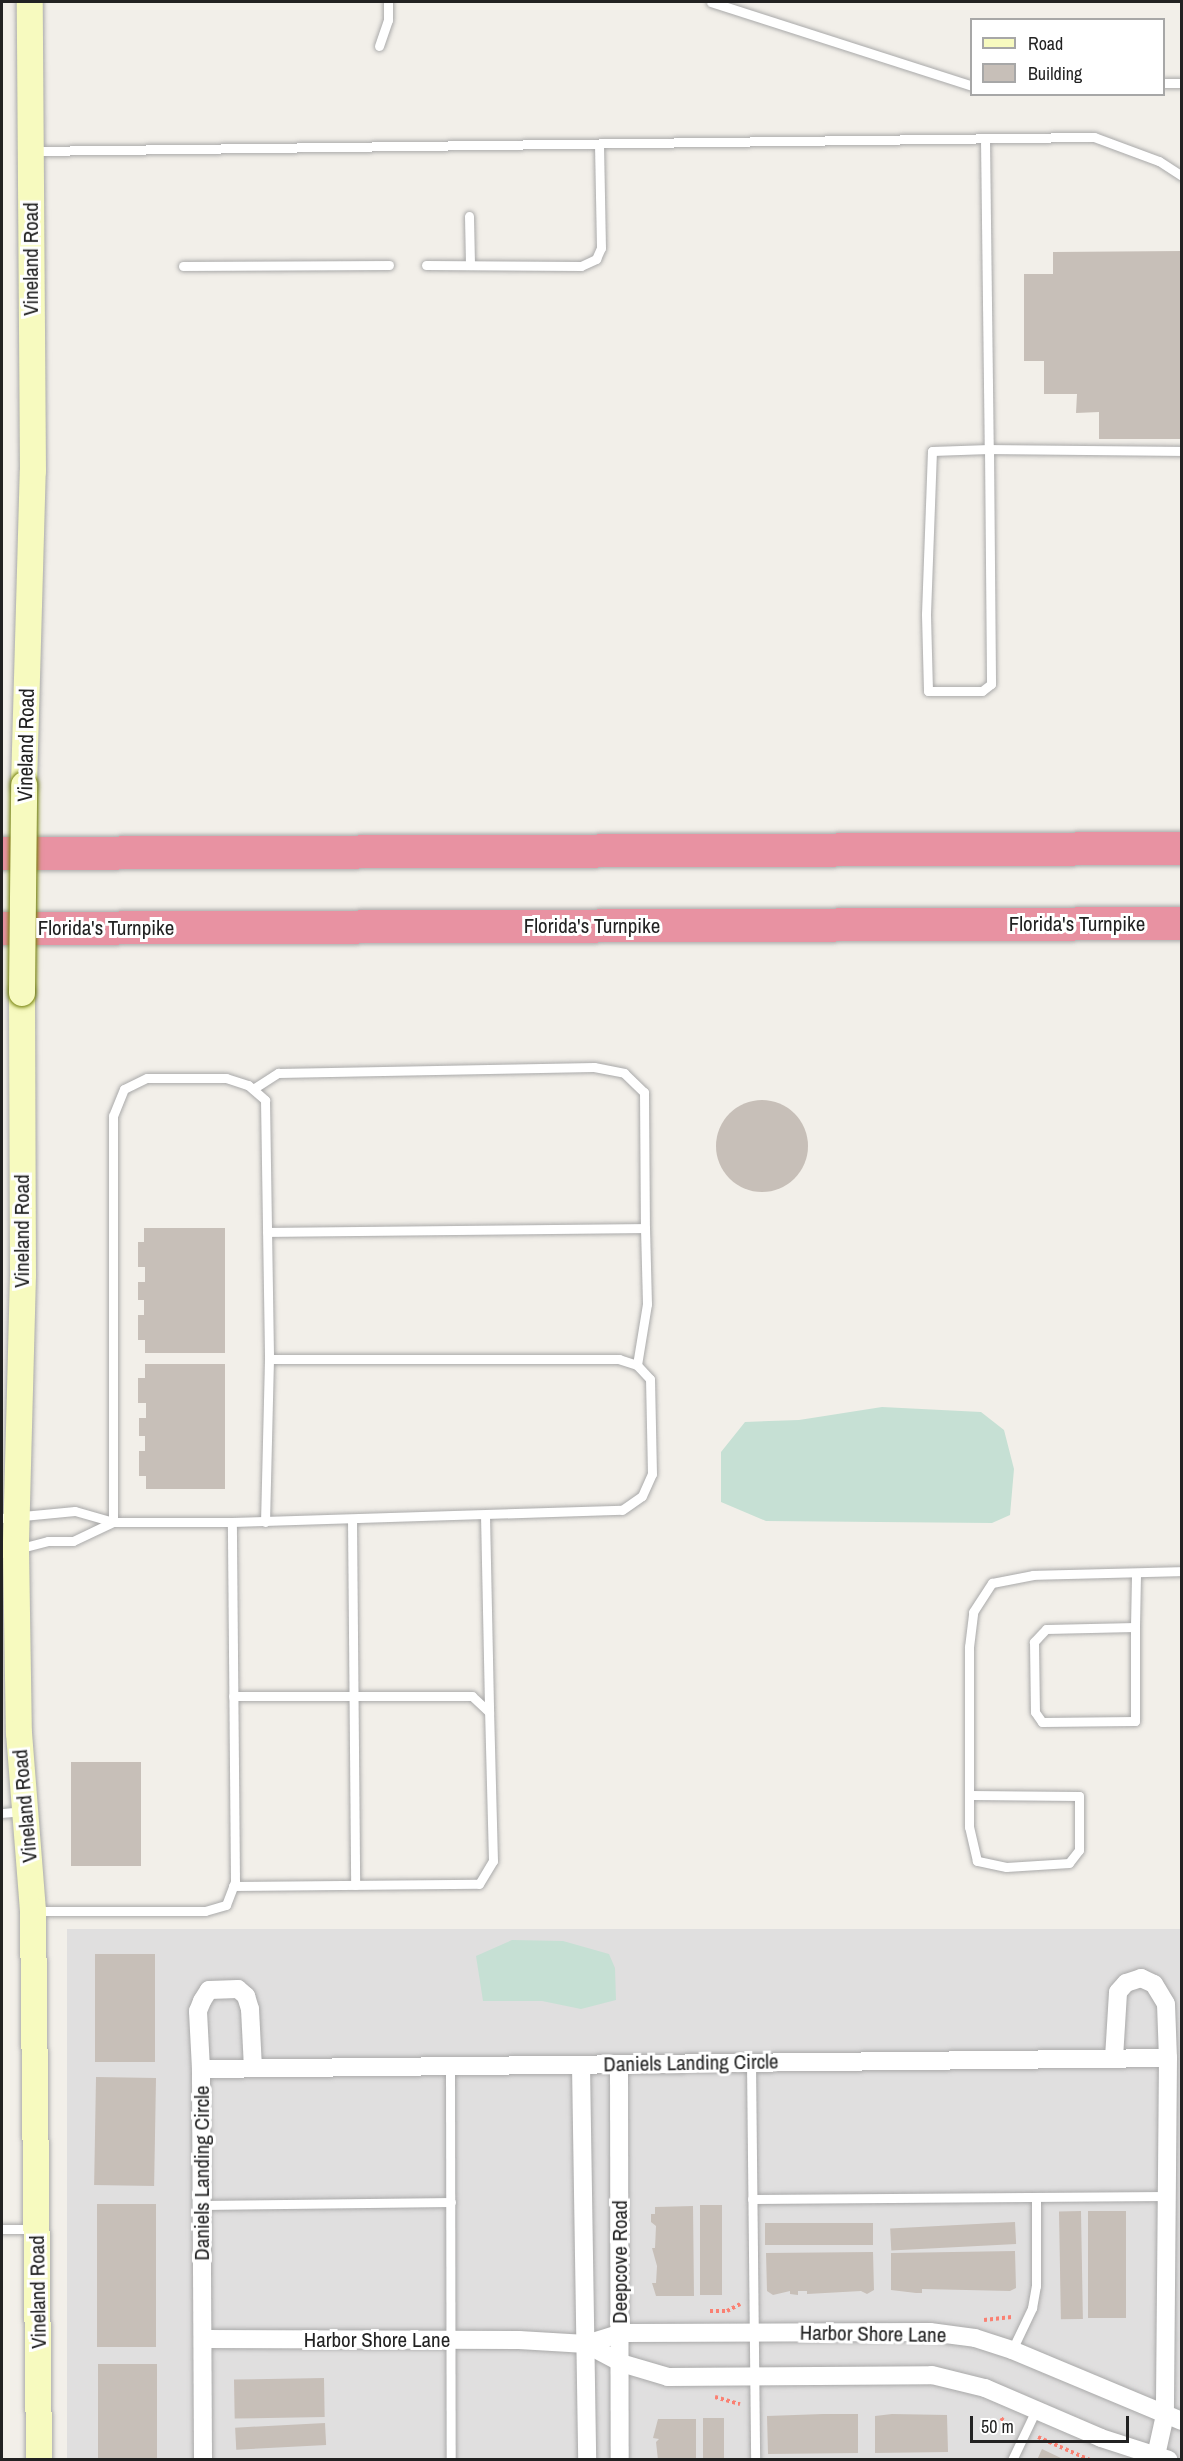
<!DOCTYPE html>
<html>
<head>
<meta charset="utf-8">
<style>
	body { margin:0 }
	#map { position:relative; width:1183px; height:2461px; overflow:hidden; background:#f2efe9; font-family:"Archivo Narrow",sans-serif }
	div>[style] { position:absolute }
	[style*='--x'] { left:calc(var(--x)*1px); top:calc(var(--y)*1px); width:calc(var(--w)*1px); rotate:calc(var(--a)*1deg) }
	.residential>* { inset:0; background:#e0dfdf; transform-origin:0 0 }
	.wetland>* { inset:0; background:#c6e0d4 }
	.building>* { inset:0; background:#c7bfb8; transform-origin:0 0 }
	.round { border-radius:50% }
	.path>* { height:4px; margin-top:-2px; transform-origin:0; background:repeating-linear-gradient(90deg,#fa8072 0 3px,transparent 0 6px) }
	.roads { filter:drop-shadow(0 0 2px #a9a9a9) drop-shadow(0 0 2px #a9a9a9) }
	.service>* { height:9px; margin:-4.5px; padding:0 4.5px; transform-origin:4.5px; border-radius:4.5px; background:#fff }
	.minor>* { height:18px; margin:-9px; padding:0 9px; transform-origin:9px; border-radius:9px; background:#fff }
	.secondary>* { height:26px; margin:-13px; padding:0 13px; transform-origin:13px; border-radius:13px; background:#f7fabf }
	.motorway>* { height:33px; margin:-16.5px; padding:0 16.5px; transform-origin:16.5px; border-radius:16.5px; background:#e892a2 }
	.bridges { filter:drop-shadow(0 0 2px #707d05) drop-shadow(0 0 2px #707d05) }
	.secondary-bridge>* { height:26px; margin:-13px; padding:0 13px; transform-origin:13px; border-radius:13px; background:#f7fabf }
	span { translate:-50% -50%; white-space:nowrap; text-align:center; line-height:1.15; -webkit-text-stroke:6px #fff; paint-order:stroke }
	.street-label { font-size:21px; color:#222 }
	.frame { position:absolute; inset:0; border:3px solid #222; pointer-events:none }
	.legend { position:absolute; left:970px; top:18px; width:195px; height:78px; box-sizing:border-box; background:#fff; border:2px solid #a7a7a7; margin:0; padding:8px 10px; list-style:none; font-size:18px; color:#222 }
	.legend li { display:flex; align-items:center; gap:12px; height:30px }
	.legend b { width:30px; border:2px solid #a7a7a7 }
	.scale { position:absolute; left:970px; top:2416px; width:159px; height:27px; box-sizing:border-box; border:3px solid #222; border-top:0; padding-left:8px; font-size:18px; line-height:21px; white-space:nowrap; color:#222; -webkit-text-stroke:4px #fff; paint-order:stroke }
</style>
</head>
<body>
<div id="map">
	<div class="residential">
		<div style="left:1181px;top:1929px;width:530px;height:1114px;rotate:90deg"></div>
	</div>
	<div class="wetland">
		<div style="clip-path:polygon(882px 1407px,981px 1412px,1004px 1430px,1014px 1469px,1010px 1515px,992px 1523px,766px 1521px,721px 1502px,721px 1452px,745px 1422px,799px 1420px)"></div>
		<div style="clip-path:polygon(512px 1940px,563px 1941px,609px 1954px,615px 1968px,616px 2000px,581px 2009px,542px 2001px,483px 2001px,476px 1956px)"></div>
	</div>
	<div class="building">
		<div style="clip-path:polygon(1182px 251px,1182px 439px,1099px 439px,1099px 412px,1076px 413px,1077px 394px,1044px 394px,1044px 361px,1024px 361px,1024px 274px,1053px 274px,1053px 252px)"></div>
		<div class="round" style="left:716px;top:1100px;width:92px;height:92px"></div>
		<div style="clip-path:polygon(144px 1228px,225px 1228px,225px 1353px,145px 1353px,145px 1340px,138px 1340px,138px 1315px,144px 1315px,144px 1300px,138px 1300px,138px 1282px,145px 1282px,145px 1267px,138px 1267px,138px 1242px,144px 1242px)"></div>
		<div style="clip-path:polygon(145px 1364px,225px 1364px,225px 1489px,146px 1489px,146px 1476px,139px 1476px,139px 1451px,145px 1451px,145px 1436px,139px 1436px,139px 1418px,146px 1418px,146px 1403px,138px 1403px,138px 1378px,145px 1378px)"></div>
		<div style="left:71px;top:1762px;width:70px;height:104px"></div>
		<div style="left:95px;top:1954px;width:60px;height:108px"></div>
		<div style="left:156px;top:2078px;width:108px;height:60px;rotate:91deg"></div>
		<div style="left:97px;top:2204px;width:59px;height:143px"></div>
		<div style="left:700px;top:2205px;width:22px;height:90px"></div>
		<div style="clip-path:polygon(693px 2206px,694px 2296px,656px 2296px,652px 2283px,656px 2283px,657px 2266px,652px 2248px,655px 2248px,656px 2226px,651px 2222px,651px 2214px,655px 2214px,655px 2207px)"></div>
		<div style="left:1081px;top:2211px;width:108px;height:22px;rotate:89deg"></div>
		<div style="left:1088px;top:2211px;width:38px;height:107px"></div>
		<div style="left:1015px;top:2222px;width:22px;height:125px;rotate:87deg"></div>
		<div style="left:873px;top:2223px;width:22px;height:108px;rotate:90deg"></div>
		<div style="clip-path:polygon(1015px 2251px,1016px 2288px,1010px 2291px,922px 2289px,922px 2293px,916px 2293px,891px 2290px,891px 2253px)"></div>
		<div style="clip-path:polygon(873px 2252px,874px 2290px,867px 2294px,861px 2291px,807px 2294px,807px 2291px,798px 2291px,798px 2295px,790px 2294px,790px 2291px,773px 2295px,767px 2291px,766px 2253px)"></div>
		<div style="left:98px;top:2364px;width:59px;height:96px"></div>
		<div style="left:324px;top:2378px;width:39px;height:90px;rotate:89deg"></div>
		<div style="clip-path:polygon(823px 2414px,858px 2414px,858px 2453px,768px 2454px,767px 2416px)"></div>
		<div style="clip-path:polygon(892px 2414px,947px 2415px,948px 2452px,875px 2453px,875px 2416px)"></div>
		<div style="left:703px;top:2418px;width:21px;height:42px"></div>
		<div style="clip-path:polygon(658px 2419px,696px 2419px,696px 2460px,658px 2460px,656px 2442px,659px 2439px,653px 2438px)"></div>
		<div style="left:325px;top:2423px;width:22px;height:90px;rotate:87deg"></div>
		<div style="clip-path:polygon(1042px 2449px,1065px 2460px,1037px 2460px)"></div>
	</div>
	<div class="path">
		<div style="--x:710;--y:2311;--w:17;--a:0"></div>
		<div style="--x:727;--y:2311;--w:15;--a:-28"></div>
		<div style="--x:984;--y:2320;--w:28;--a:-6"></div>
		<div style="--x:715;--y:2397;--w:26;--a:16"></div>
		<div style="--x:1001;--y:2418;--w:16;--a:47"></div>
		<div style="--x:1038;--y:2437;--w:57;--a:23.9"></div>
	</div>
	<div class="roads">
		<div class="service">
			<div style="--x:711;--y:2;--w:274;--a:17.8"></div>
			<div style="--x:379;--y:46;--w:28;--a:-71"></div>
			<div style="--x:388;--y:20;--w:18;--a:-90"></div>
			<div style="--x:1164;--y:83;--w:18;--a:0"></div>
			<div style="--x:985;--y:139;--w:310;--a:89.3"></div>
			<div style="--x:989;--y:449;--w:193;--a:0.6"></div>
			<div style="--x:33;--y:151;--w:1061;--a:-0.76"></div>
			<div style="--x:1094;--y:137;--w:69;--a:20.3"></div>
			<div style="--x:1159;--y:161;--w:27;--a:33"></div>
			<div style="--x:469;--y:216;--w:49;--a:88.8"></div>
			<div style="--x:426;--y:265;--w:155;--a:0.4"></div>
			<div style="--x:581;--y:266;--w:17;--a:-25"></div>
			<div style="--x:596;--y:259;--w:12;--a:-66"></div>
			<div style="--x:601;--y:248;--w:104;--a:-91.1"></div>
			<div style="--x:183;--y:266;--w:206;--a:-0.3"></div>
			<div style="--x:989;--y:449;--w:235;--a:89.5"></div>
			<div style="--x:991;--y:684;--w:11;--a:142"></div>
			<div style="--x:982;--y:691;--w:54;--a:180"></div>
			<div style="--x:928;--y:691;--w:77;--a:-91.5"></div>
			<div style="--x:926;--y:614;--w:163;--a:-87.9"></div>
			<div style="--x:932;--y:451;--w:57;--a:-2"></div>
			<div style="--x:253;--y:1089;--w:30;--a:-33"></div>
			<div style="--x:278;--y:1073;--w:316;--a:-1.1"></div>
			<div style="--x:594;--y:1067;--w:31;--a:11"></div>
			<div style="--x:624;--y:1073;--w:28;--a:44"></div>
			<div style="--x:644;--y:1092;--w:136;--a:89.6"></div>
			<div style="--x:645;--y:1228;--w:378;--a:179.4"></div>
			<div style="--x:637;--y:1365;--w:62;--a:-80.7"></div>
			<div style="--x:647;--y:1304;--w:76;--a:-91.5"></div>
			<div style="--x:485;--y:1515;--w:197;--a:88.8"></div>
			<div style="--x:2;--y:1518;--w:73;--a:-5.5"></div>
			<div style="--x:75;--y:1511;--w:40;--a:16"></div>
			<div style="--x:113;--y:1522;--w:119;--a:0"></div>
			<div style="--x:232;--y:1522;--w:390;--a:-1.8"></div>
			<div style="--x:622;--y:1510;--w:24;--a:-35"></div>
			<div style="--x:642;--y:1496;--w:24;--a:-66"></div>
			<div style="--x:652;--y:1474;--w:95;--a:-91.2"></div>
			<div style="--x:650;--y:1379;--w:19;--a:-133"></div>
			<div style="--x:637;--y:1365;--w:19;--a:-162"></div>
			<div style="--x:619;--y:1359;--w:350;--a:180"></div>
			<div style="--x:352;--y:1519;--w:366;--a:89.5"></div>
			<div style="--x:113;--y:1522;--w:406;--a:-90"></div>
			<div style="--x:113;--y:1116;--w:29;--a:-68"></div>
			<div style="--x:124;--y:1089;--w:25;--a:-26"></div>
			<div style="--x:147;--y:1078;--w:79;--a:0"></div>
			<div style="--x:226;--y:1078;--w:23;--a:18"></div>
			<div style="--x:248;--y:1085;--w:23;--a:41"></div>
			<div style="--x:265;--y:1100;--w:259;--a:89.1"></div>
			<div style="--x:269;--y:1359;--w:163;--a:91.4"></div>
			<div style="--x:2;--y:1553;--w:48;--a:-14.6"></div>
			<div style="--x:48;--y:1541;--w:25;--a:0"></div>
			<div style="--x:73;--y:1541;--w:44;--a:-25.4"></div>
			<div style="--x:1135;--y:1627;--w:89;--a:178.7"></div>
			<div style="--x:1046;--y:1629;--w:18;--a:133"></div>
			<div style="--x:1034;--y:1642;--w:70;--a:89.2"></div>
			<div style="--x:1035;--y:1712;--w:12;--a:55"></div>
			<div style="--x:1042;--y:1722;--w:93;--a:-0.6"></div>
			<div style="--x:1135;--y:1721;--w:94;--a:-90"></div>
			<div style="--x:1135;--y:1627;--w:54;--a:-88.9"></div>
			<div style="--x:970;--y:1795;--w:109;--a:0.5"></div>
			<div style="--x:1079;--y:1796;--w:54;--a:90"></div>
			<div style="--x:1079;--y:1850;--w:16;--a:128"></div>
			<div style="--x:1069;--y:1863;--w:63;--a:176.4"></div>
			<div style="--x:1006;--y:1867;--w:30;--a:-168"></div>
			<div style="--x:977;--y:1861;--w:35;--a:-103"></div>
			<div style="--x:969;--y:1827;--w:180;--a:-90"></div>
			<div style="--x:969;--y:1647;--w:35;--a:-83"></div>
			<div style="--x:973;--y:1612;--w:35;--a:-57"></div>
			<div style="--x:992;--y:1583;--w:42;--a:-11"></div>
			<div style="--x:1033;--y:1575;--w:149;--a:-1.5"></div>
			<div style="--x:2;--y:1813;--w:21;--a:-5"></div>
			<div style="--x:233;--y:1886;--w:246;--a:-0.5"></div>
			<div style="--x:479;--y:1884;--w:27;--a:-59"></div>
			<div style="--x:493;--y:1861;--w:149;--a:-91.5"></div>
			<div style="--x:489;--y:1712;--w:23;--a:-137"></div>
			<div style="--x:472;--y:1696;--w:239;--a:180"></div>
			<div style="--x:34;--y:1911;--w:171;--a:0"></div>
			<div style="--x:205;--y:1911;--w:22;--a:-16"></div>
			<div style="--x:226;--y:1905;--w:25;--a:-69"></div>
			<div style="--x:235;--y:1882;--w:360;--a:-90.5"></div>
			<div style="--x:751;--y:2062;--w:398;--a:89.4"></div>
			<div style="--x:450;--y:2066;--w:394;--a:89.9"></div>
			<div style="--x:752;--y:2199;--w:415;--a:-0.4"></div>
			<div style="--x:202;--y:2205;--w:249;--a:-0.7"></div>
			<div style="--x:2;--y:2229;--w:33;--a:0"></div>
			<div style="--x:1012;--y:2350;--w:47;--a:-64.5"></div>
			<div style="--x:1032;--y:2308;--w:22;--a:-80"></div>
			<div style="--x:1036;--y:2286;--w:89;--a:-90"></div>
			<div style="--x:1012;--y:2460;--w:55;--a:-64.4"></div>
		</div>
		<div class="minor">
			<div style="--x:1114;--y:2058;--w:66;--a:-86.5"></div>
			<div style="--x:1118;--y:1992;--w:12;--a:-48"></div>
			<div style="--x:1126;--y:1983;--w:16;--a:-18"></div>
			<div style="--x:1141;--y:1978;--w:14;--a:25"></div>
			<div style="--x:1154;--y:1984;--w:23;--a:59"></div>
			<div style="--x:1166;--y:2004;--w:54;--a:87.9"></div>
			<div style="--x:619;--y:2064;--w:396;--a:89.9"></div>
			<div style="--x:581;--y:2065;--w:395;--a:89.1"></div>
			<div style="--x:201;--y:2069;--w:58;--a:-93"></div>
			<div style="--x:198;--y:2011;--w:11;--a:-68"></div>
			<div style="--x:202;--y:2001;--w:13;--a:-58"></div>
			<div style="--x:209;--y:1990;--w:29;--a:-2"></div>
			<div style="--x:238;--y:1989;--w:11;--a:41"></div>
			<div style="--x:246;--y:1996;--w:14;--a:73"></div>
			<div style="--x:250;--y:2009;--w:59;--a:87.1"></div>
			<div style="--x:203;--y:2339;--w:316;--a:0.2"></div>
			<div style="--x:519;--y:2340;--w:67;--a:3.4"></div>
			<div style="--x:586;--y:2344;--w:37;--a:-17"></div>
			<div style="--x:621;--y:2333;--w:309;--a:-0.2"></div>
			<div style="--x:930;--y:2332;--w:45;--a:7.6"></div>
			<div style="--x:975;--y:2338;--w:39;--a:18"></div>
			<div style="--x:1012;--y:2350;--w:184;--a:22.7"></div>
			<div style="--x:586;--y:2344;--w:40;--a:28"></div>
			<div style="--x:621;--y:2363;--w:49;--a:16.6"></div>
			<div style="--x:668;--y:2377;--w:264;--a:-0.4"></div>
			<div style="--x:932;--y:2375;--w:55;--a:13.8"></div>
			<div style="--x:985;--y:2388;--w:126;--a:23.3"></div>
			<div style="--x:1101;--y:2438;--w:71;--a:17.9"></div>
			<div style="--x:203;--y:2460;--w:391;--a:-90.3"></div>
			<div style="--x:201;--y:2069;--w:967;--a:-0.65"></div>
			<div style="--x:1168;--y:2058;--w:357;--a:90.5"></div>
			<div style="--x:1165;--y:2415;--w:46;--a:102.5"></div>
		</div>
		<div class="secondary">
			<div style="--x:24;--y:785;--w:314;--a:-88.4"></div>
			<div style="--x:33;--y:471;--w:469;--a:-90.4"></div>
			<div style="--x:22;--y:993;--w:282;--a:89.8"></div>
			<div style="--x:23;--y:1275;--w:274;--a:91.5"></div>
			<div style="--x:16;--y:1549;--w:184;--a:89.1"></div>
			<div style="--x:19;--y:1733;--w:179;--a:85.5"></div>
			<div style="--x:33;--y:1911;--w:549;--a:89.37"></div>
		</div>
		<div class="motorway">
			<div style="--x:2;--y:853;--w:1180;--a:-0.24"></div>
			<div style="--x:2;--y:928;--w:1180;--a:-0.24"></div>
		</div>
	</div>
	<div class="bridges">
		<div class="secondary-bridge">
			<div style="--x:22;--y:993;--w:208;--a:-89.4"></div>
		</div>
	</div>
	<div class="street-label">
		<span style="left:31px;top:259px;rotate:-90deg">Vineland Road</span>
		<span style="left:26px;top:745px;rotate:-89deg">Vineland Road</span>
		<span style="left:1077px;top:924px">Florida's Turnpike</span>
		<span style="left:592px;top:926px">Florida's Turnpike</span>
		<span style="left:106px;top:928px">Florida's Turnpike</span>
		<span style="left:22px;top:1231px;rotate:-90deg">Vineland Road</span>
		<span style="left:25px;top:1806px;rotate:-95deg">Vineland Road</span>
		<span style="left:691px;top:2063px;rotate:-1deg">Daniels Landing Circle</span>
		<span style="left:202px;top:2173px;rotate:-90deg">Daniels Landing Circle</span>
		<span style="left:620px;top:2262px;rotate:-90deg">Deepcove Road</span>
		<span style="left:38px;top:2292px;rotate:-91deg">Vineland Road</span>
		<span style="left:873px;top:2334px;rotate:1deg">Harbor Shore Lane</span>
		<span style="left:377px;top:2340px">Harbor Shore Lane</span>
	</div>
	<div class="frame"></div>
	<ul class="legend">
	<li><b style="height:8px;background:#f7fabf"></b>Road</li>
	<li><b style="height:16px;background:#c7bfb8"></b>Building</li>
	</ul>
	<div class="scale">50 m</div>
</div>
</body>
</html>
